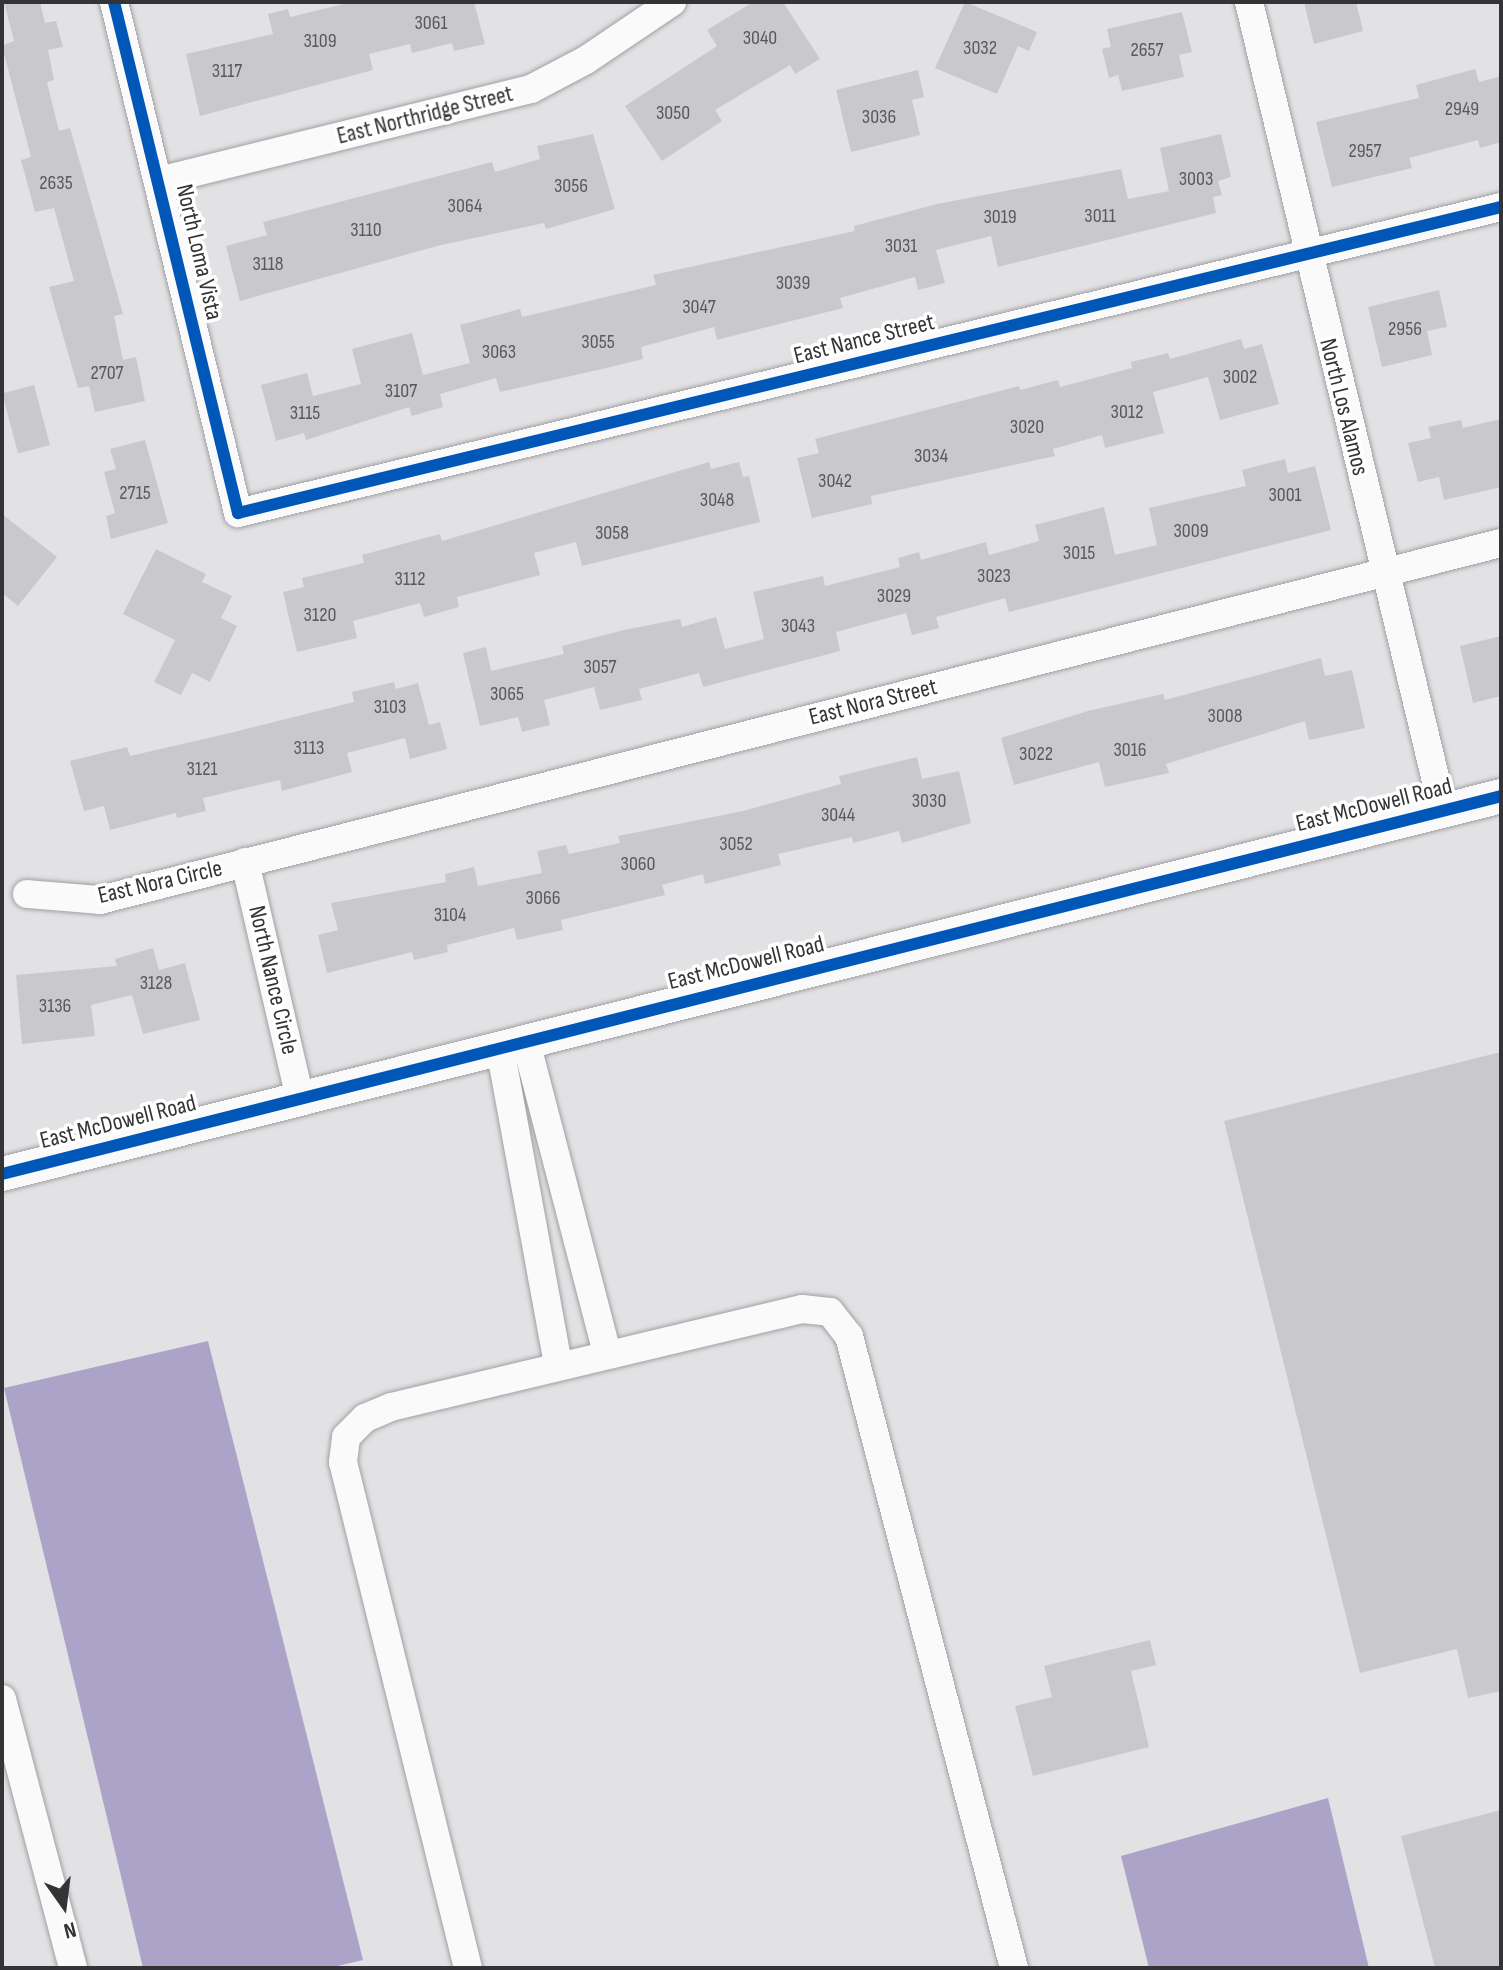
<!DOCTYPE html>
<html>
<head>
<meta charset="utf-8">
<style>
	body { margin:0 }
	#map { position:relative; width:1503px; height:1970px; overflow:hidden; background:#e2e1e4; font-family:"Sofia Sans Condensed",sans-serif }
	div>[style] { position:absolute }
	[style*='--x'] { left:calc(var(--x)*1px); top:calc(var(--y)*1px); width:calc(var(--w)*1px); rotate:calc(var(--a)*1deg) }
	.water>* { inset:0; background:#aca3c9 }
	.building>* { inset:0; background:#c9c9cb; transform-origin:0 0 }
	.roads { filter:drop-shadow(0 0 2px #a1a0a2) drop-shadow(0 0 2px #a1a0a2) }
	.minor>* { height:28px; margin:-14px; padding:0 14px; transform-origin:14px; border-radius:14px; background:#fbfafb }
	.major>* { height:34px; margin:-17px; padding:0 17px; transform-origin:17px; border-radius:17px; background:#fbfafb }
	.cycleway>* { height:12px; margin:-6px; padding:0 6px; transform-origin:6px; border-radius:6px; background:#0057b8 }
	span { translate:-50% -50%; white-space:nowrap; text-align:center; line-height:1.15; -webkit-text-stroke:7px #fff; paint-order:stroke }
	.number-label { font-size:20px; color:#59585a }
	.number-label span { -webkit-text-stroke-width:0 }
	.street-label { font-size:24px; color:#343335 }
	.frame { position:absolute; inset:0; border:4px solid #343335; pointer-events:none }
	.north { position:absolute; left:24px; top:1866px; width:80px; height:80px; -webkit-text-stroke:6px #fff; paint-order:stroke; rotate:166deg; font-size:22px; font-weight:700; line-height:32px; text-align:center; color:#343335 }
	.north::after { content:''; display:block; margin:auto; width:28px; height:36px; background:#343335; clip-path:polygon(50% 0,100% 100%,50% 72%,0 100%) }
</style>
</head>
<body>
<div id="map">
	<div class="water">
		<div style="clip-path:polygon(208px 1341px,363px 1960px,329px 1968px,143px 1968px,4px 1388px)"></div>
		<div style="clip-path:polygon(1328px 1798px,1369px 1968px,1149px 1968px,1121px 1856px)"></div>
	</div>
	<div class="building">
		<div style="clip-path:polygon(4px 2px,40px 2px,45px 23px,56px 21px,63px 47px,48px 50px,54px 80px,47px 82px,59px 131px,70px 128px,123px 314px,114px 316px,123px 360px,136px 357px,145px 401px,95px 412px,89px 386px,78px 388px,49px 287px,74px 281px,54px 208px,35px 212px,21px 160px,31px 157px,2px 46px,14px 41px)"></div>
		<div style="clip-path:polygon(352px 2px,474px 2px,485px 44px,454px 51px,452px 43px,412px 53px,410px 44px,369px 54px,373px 70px,200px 116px,186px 54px,273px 34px,268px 14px,288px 9px,290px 17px)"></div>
		<div style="clip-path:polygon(753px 2px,783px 2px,820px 59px,795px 74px,790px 65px,715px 110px,722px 121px,662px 161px,625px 106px,717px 46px,707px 30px)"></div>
		<div style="clip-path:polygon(965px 2px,1037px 32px,1029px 51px,1018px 46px,997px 94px,935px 68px)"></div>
		<div style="clip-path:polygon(1304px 2px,1356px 2px,1363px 31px,1314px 44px)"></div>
		<div style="clip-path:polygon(1182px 12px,1192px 52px,1179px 55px,1184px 77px,1122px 91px,1118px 75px,1109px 78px,1102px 49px,1111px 47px,1107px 29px)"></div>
		<div style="clip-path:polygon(1475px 69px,1479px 82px,1501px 76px,1501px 142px,1480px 148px,1478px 140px,1409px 158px,1412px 168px,1332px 187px,1316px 122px,1419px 98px,1416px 85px)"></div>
		<div style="clip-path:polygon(918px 70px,924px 97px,912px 100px,920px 135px,851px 152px,836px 90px)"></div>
		<div style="clip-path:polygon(593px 134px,615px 209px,546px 229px,544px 223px,437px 246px,240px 301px,226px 246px,267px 235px,263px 222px,492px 162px,495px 172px,540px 159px,537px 146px)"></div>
		<div style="clip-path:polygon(1221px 134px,1231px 177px,1218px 181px,1222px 195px,1213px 197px,1216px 213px,998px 267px,991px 236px,936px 250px,945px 283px,918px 290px,915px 277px,840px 298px,843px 308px,763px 328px,717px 340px,714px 327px,641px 347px,643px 359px,602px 369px,500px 392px,496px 378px,440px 394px,443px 407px,412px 416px,409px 407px,306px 440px,304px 433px,276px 441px,261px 385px,307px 373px,313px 396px,361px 384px,352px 349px,412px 333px,423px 375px,470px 363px,460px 325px,520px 309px,522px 317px,656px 285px,653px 275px,855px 231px,854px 226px,937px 204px,1121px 169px,1128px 199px,1169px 191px,1160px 148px)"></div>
		<div style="clip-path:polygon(1439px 290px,1447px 327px,1427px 331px,1432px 355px,1382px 367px,1368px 307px)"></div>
		<div style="clip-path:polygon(1241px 339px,1244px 349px,1262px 344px,1279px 404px,1220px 420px,1208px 377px,1153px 392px,1164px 433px,1105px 448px,1102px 435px,1053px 449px,1055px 456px,871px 496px,872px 504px,812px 518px,797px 458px,819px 453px,815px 439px,1019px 386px,1020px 390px,1058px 380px,1060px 387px,1132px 368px,1131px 362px,1168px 353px,1170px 359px)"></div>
		<div style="left:34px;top:385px;width:62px;height:33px;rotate:75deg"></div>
		<div style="clip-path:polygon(1501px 419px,1501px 487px,1444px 500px,1439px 477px,1418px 482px,1408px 443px,1431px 438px,1428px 427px,1461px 420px,1463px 428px)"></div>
		<div style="clip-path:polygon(145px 440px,168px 523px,111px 539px,106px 516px,115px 513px,104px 472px,116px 469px,110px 449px)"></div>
		<div style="clip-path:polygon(1285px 459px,1288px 473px,1315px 466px,1331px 530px,1009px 612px,1005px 598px,936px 617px,939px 628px,912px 635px,906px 613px,836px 632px,840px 651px,703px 687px,699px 673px,639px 689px,642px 700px,600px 710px,594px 687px,544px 700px,550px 725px,522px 732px,518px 717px,480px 726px,463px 653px,486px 647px,491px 671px,564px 654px,562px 646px,624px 630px,680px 619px,682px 627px,716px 617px,725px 649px,764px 639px,753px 592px,823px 576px,825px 586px,900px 567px,898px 558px,919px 552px,921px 560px,986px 542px,989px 555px,1039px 541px,1035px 525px,1104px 507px,1115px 555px,1157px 545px,1149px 508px,1246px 486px,1242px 470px)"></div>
		<div style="clip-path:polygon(709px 462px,711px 469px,739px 462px,743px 477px,749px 476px,760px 522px,582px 566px,576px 542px,534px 553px,540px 575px,457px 597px,459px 607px,424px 617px,420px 603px,353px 621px,357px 638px,297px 652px,283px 592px,304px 587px,302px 578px,364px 563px,362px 555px,440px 534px,442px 541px)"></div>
		<div style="clip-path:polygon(2px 514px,57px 557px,18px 606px,2px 593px)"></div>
		<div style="clip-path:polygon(156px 549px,206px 574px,202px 582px,232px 596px,221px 618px,237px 626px,210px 682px,192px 673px,181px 695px,154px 682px,175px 640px,123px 614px)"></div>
		<div style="clip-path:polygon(1501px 636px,1501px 696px,1473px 703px,1460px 646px)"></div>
		<div style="clip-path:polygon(1321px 658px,1325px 676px,1352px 670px,1365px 728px,1309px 740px,1305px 721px,1166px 764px,1169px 773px,1105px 787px,1099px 762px,1014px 785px,1001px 738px,1088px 711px,1163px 694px,1165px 700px)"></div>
		<div style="clip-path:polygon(394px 682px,396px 689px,418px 683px,429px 725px,440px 722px,447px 749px,410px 759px,405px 738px,347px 753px,352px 772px,282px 791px,280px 780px,203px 798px,206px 811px,177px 818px,176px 813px,110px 830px,104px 806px,84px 811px,70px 761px,127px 747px,130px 756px,230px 733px,354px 702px,352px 692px)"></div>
		<div style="clip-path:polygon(917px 757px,922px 779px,959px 771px,971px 823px,902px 843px,899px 831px,853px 843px,852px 837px,778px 854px,781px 865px,705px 884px,703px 874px,662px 885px,665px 895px,561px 920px,563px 930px,517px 940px,514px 928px,447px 945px,448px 952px,414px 960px,412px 952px,327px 973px,318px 935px,338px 930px,331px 903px,446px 882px,445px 874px,474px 867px,478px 886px,542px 873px,537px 851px,566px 845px,569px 854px,620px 843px,618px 836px,743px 811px,841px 784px,839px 776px)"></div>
		<div style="clip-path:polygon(153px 948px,159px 970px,185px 963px,200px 1020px,143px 1034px,132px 995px,91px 1005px,95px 1036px,22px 1044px,16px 975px,117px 966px,115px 959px)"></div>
		<div style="clip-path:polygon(1501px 1052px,1501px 1691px,1468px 1698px,1457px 1649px,1360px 1673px,1224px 1121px)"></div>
		<div style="clip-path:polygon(1150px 1640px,1156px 1665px,1131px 1671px,1149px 1747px,1033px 1776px,1015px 1706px,1052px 1697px,1044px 1666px)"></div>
		<div style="clip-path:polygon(1501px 1810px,1501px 1968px,1435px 1968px,1401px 1836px)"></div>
	</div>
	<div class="roads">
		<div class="minor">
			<div style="--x:114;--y:2;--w:526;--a:76.36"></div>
			<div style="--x:238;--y:513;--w:1300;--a:-13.62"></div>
			<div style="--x:1249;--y:2;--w:831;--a:76.5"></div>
			<div style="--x:159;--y:181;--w:383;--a:-13.9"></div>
			<div style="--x:531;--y:89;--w:62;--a:-27.8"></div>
			<div style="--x:586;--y:60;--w:104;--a:-34"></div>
			<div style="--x:245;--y:862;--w:242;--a:76.9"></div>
			<div style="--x:27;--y:894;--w:73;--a:4.7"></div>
			<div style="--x:100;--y:900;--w:1446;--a:-14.3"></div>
			<div style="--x:526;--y:1042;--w:322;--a:75.4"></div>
			<div style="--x:500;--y:1048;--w:322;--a:79.6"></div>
			<div style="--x:2;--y:1699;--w:278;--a:75.2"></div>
			<div style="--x:468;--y:1968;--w:521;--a:-103.88"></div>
			<div style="--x:343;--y:1462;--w:25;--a:-83"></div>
			<div style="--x:346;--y:1437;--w:27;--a:-45"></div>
			<div style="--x:365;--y:1418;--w:28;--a:-23"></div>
			<div style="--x:391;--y:1407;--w:423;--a:-13.4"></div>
			<div style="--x:802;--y:1309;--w:28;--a:6"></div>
			<div style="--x:830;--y:1312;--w:31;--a:52"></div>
			<div style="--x:849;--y:1336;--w:653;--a:75.37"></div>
		</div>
		<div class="major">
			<div style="--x:2;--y:1174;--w:1546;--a:-14.15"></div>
		</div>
	</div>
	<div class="cycleway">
		<div style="--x:114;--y:2;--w:526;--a:76.36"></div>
		<div style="--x:238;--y:513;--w:1300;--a:-13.62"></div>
		<div style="--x:2;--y:1174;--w:1546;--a:-14.15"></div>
	</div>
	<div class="number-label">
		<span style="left:431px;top:23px">3061</span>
		<span style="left:760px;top:38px">3040</span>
		<span style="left:320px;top:41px">3109</span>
		<span style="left:980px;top:48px">3032</span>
		<span style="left:1147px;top:50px">2657</span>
		<span style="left:227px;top:71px">3117</span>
		<span style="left:1462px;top:109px">2949</span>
		<span style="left:673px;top:113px">3050</span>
		<span style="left:879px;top:117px">3036</span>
		<span style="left:1365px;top:151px">2957</span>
		<span style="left:1196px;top:179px">3003</span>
		<span style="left:56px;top:183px">2635</span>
		<span style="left:571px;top:186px">3056</span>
		<span style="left:465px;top:206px">3064</span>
		<span style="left:1100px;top:216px">3011</span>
		<span style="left:1000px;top:217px">3019</span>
		<span style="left:366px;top:230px">3110</span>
		<span style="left:901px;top:246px">3031</span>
		<span style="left:268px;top:264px">3118</span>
		<span style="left:793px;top:283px">3039</span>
		<span style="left:699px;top:307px">3047</span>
		<span style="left:1405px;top:329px">2956</span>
		<span style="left:598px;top:342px">3055</span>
		<span style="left:499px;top:352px">3063</span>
		<span style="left:107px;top:373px">2707</span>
		<span style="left:1240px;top:377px">3002</span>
		<span style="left:401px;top:391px">3107</span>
		<span style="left:1127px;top:412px">3012</span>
		<span style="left:305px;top:413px">3115</span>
		<span style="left:1027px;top:427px">3020</span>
		<span style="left:931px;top:456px">3034</span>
		<span style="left:835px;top:481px">3042</span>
		<span style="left:135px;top:493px">2715</span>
		<span style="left:1285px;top:495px">3001</span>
		<span style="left:717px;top:500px">3048</span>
		<span style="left:1191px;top:531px">3009</span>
		<span style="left:612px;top:533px">3058</span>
		<span style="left:1079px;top:553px">3015</span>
		<span style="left:994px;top:576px">3023</span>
		<span style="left:410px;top:579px">3112</span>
		<span style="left:894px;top:596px">3029</span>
		<span style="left:320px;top:615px">3120</span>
		<span style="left:798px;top:626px">3043</span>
		<span style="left:600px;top:667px">3057</span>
		<span style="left:507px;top:694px">3065</span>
		<span style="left:390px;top:707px">3103</span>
		<span style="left:1225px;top:716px">3008</span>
		<span style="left:309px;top:748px">3113</span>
		<span style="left:1130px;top:750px">3016</span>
		<span style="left:1036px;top:754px">3022</span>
		<span style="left:202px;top:769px">3121</span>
		<span style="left:929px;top:801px">3030</span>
		<span style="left:838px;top:815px">3044</span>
		<span style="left:736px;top:844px">3052</span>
		<span style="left:638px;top:864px">3060</span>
		<span style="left:543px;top:898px">3066</span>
		<span style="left:450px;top:915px">3104</span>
		<span style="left:156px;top:983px">3128</span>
		<span style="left:55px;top:1006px">3136</span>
	</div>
	<div class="street-label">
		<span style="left:425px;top:115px;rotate:-14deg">East Northridge Street</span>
		<span style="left:199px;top:252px;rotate:77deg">North Loma Vista</span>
		<span style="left:864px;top:339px;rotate:-14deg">East Nance Street</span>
		<span style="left:1344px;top:407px;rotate:76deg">North Los Alamos</span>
		<span style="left:873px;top:702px;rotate:-14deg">East Nora Street</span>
		<span style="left:1374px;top:805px;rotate:-14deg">East McDowell Road</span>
		<span style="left:160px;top:882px;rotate:-13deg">East Nora Circle</span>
		<span style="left:746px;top:963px;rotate:-14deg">East McDowell Road</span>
		<span style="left:273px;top:980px;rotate:77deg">North Nance Circle</span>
		<span style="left:118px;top:1122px;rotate:-14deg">East McDowell Road</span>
	</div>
	<div class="frame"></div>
	<div class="north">N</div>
</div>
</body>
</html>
